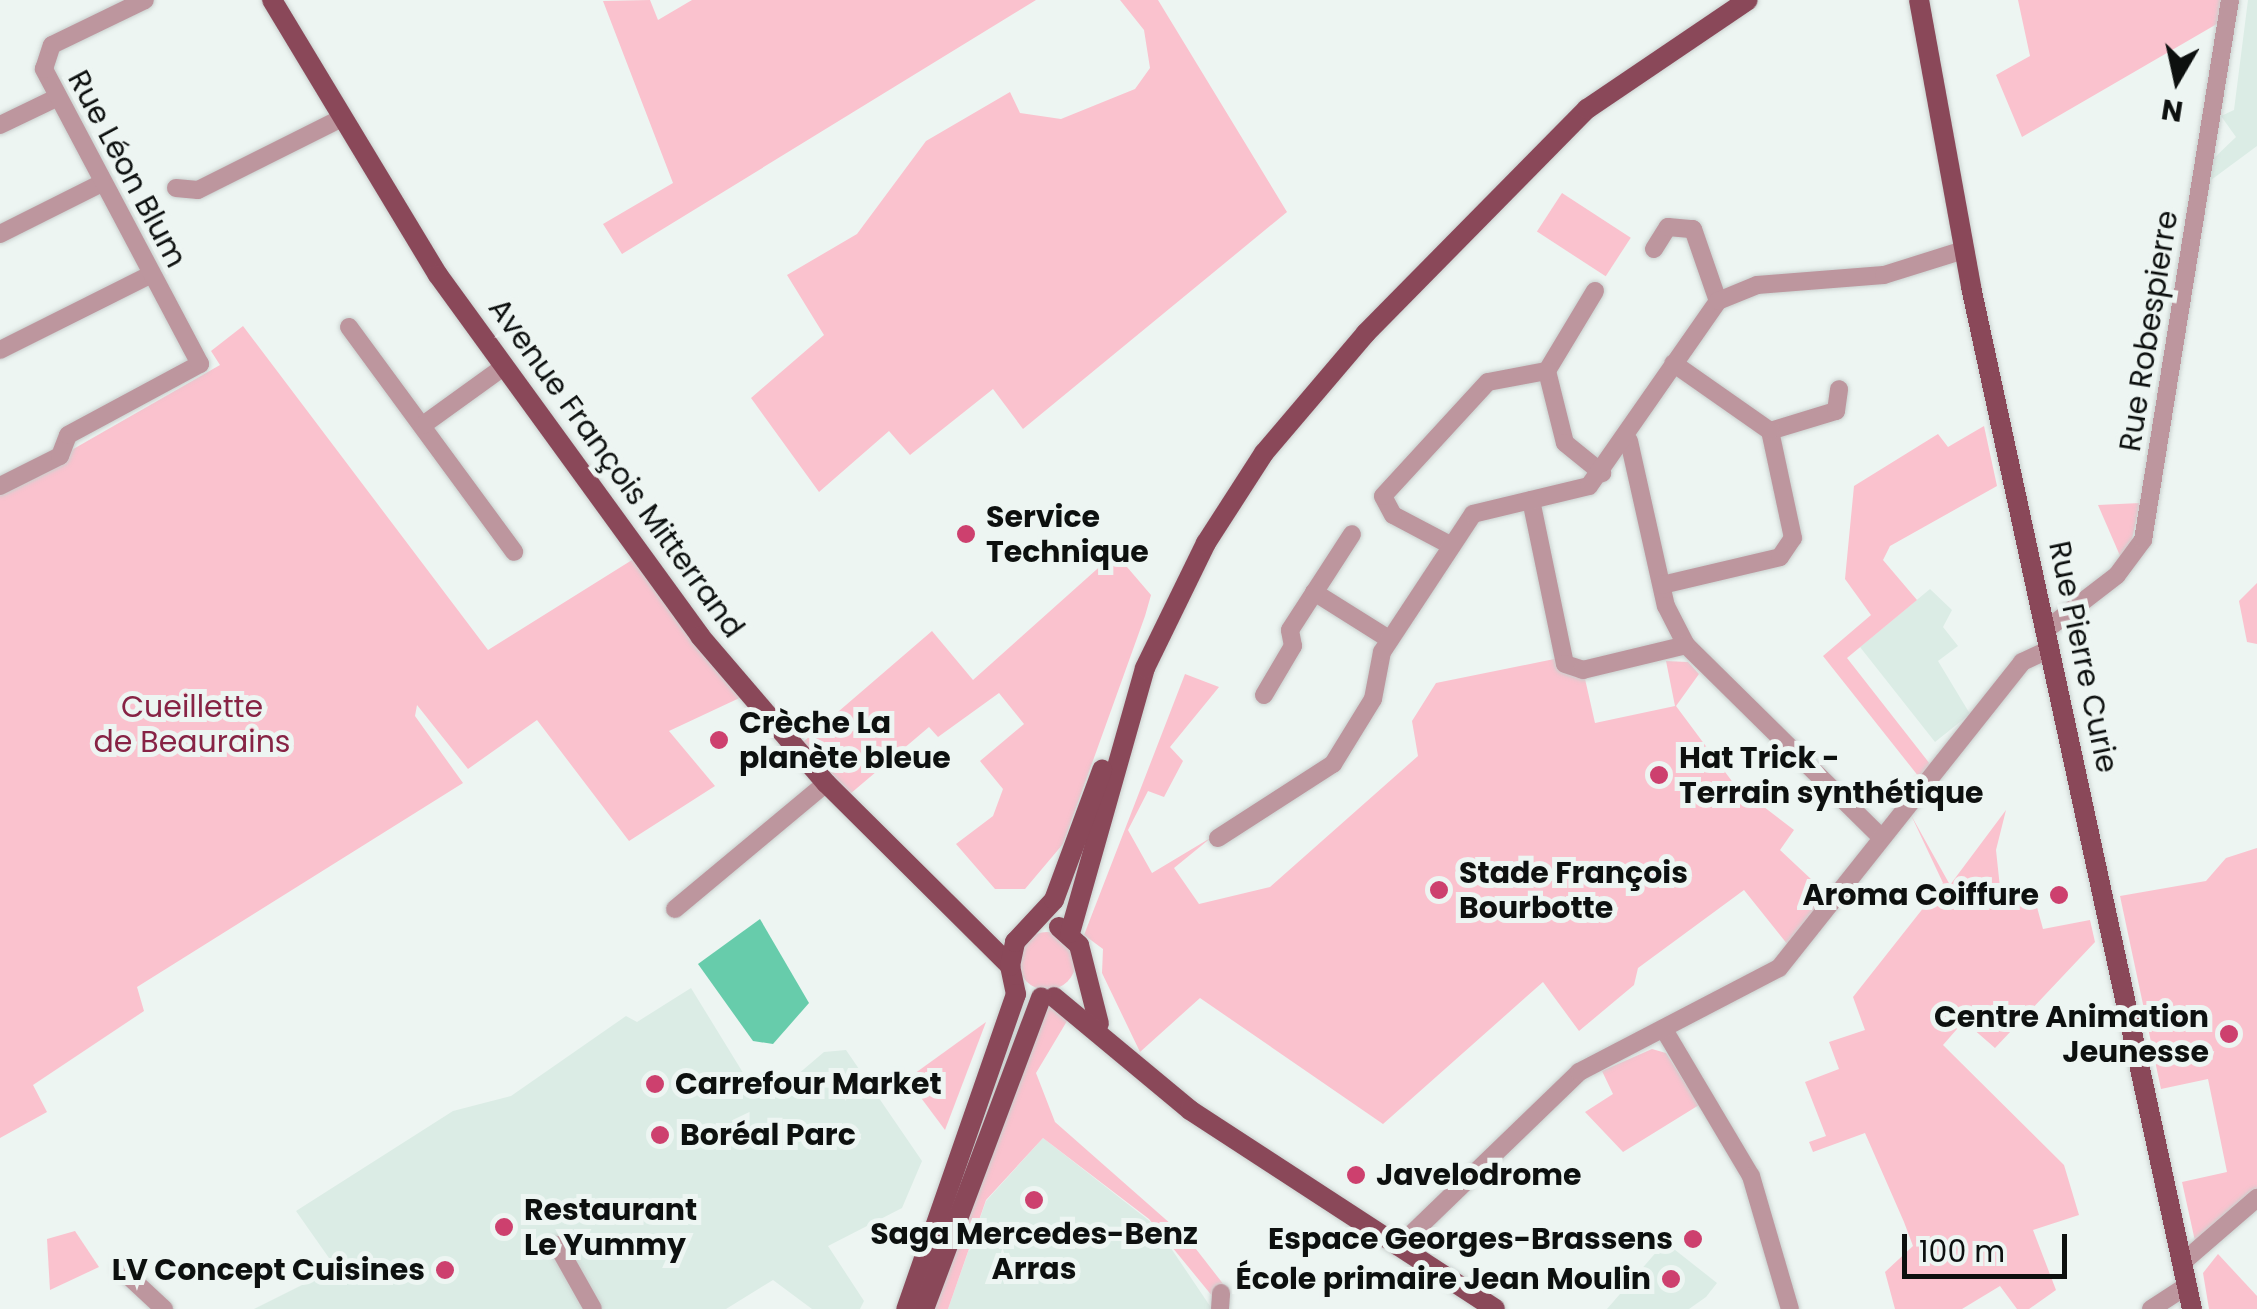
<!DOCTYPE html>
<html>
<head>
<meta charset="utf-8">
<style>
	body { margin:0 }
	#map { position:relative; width:2257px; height:1309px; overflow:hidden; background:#edf5f2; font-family:Poppins,sans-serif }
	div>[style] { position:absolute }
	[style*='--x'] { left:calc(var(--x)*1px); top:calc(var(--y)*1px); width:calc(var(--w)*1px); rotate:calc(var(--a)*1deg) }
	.built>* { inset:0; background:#dbece5 }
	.green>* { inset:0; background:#fac2ce; transform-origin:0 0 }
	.round { border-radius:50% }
	.water>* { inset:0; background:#67ccab }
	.roads { filter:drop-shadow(0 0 2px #c9d0ce) drop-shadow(0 0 2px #c9d0ce) }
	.minor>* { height:18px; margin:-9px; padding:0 9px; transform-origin:9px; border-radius:9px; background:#bd969e }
	.major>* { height:20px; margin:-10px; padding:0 10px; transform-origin:10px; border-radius:10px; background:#8a4859 }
	.dots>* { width:28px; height:28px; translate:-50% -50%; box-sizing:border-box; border:5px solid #edf5f2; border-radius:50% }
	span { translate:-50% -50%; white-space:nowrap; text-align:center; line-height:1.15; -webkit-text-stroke:10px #edf5f2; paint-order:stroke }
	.street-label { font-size:30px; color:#0d100f }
	.poi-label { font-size:30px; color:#0d100f; font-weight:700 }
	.left { translate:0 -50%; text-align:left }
	.right { translate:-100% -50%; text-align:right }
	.park-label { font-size:30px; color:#872345 }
	.north { position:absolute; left:2127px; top:30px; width:100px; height:100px; -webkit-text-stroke:8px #edf5f2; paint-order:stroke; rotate:189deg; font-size:28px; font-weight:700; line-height:40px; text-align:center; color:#0d100f }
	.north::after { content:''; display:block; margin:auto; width:35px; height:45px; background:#0d100f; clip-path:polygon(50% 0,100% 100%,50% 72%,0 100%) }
	.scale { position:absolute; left:1902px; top:1234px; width:165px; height:45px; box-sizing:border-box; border:5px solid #0d100f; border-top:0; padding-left:12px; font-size:30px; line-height:35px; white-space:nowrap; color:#0d100f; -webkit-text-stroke:8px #edf5f2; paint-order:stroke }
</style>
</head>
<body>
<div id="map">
	<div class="built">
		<div style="clip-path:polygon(2248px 0,2257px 0,2257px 146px,2211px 180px,2212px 160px,2236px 137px,2221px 116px,2234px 110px)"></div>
		<div style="clip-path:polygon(1930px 589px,1952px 610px,1943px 627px,1958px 646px,1938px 661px,1970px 714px,1935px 742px,1860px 647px)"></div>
		<div style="clip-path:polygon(691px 988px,753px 1089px,797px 1075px,824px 1052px,846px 1050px,922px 1161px,902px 1208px,828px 1246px,864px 1301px,860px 1309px,812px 1309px,773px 1280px,726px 1309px,254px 1309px,336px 1268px,296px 1211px,453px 1111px,511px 1096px,626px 1016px,637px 1022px)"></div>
		<div style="clip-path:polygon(1043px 1138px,1156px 1226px,1212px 1309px,948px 1309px,986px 1201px)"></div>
		<div style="clip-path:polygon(1665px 1242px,1717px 1283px,1706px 1297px,1689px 1309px,1607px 1309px)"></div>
	</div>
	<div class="green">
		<div style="clip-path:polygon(650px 0,658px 20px,692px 0,1036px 0,622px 254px,603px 224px,673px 183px,603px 1px)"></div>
		<div style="clip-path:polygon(1120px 0,1158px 0,1287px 212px,1023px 429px,993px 389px,910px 455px,889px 431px,819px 492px,751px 398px,824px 335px,787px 275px,857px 234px,926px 141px,1010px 92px,1020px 113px,1061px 119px,1135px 89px,1150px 68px,1144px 30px)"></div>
		<div style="clip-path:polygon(2018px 0,2224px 0,2222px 21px,2022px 137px,1996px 75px,2030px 56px)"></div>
		<div style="left:1562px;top:193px;width:82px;height:46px;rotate:33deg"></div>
		<div style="clip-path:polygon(243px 326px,488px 650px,640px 555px,748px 694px,669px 731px,715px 786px,629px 841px,537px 720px,468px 769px,417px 705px,415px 716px,463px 783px,137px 987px,144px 1011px,33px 1085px,47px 1112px,0 1138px,0 491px,220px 365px,211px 351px)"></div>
		<div style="clip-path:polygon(1984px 426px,1997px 486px,1890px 546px,1883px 560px,1917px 600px,1847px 658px,1930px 764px,1919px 777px,1823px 656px,1871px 615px,1845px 579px,1854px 486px,1938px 434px,1948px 447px)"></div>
		<div style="clip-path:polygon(2140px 503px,2131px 544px,2121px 558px,2098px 505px)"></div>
		<div style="clip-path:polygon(1115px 553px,1151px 595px,1145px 616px,1063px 844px,1025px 889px,995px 889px,956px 844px,993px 816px,1003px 789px,980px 761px,1024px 724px,999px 693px,938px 737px,929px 727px,850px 794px,803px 742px,932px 631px,973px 680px)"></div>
		<div style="clip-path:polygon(2257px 583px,2257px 644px,2247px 642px,2239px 601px)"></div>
		<div style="clip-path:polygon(1564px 657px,1583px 670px,1595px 723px,1675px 706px,1666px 661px,1688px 662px,1699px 674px,1676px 706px,1734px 784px,1794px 830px,1780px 850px,1828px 895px,1788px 945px,1744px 890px,1638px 968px,1634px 985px,1579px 1031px,1543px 982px,1383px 1124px,1200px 998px,1140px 1052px,1102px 973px,1103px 949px,1084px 935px,1185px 674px,1219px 687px,1170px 747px,1183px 761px,1164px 797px,1148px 791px,1128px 830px,1152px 873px,1212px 837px,1174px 868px,1199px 904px,1270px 887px,1418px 756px,1412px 721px,1436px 683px)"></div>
		<div style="clip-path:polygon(2006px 810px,1996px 850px,2001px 897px,2032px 889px,2043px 929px,2090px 920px,2095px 942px,1995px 1048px,1964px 1021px,1943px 1045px,2064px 1165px,2079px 1215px,2033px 1230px,2056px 1290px,2029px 1309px,2017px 1309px,2000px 1286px,1962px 1309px,1895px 1309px,1885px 1272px,1913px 1246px,1904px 1222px,1865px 1133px,1813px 1152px,1809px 1142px,1826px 1136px,1805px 1082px,1839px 1069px,1829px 1042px,1865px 1030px,1853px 997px,1943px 883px,1911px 815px,1950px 885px)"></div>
		<div style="clip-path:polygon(2257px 848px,2257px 1190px,2195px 1241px,2182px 1182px,2227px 1172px,2208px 1079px,2161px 1089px,2120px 896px,2206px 881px,2226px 858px)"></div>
		<div class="round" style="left:1018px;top:932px;width:58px;height:58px"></div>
		<div style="clip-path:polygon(1048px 1004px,1073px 1011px,1036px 1073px,1055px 1122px,1189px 1240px,1224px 1285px,1221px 1293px,1213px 1297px,1149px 1219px,1043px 1138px,986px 1200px,948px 1309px,930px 1309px)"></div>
		<div style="clip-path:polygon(986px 1022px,945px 1130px,907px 1079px)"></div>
		<div style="clip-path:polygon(1652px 1049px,1666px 1053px,1699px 1105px,1623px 1152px,1585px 1112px,1613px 1094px,1602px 1071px)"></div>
		<div style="clip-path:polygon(75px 1231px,99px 1267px,50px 1290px,47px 1239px)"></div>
		<div style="clip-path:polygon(2218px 1254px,2257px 1296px,2257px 1309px,2209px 1309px,2203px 1273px)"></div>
	</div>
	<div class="water">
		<div style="clip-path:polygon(760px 919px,809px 1003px,773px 1044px,753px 1041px,698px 964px)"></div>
	</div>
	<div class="roads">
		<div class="minor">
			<div style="--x:0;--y:125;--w:62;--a:-25.7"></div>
			<div style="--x:176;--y:188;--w:22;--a:5"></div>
			<div style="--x:198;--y:190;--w:157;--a:-26.6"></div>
			<div style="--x:0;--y:234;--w:110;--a:-26.6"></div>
			<div style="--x:1654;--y:249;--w:26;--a:-58"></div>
			<div style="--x:1668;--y:227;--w:25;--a:5"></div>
			<div style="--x:1693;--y:229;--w:76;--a:70.9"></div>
			<div style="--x:1595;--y:291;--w:93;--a:121"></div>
			<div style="--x:1547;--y:371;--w:74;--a:76"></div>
			<div style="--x:1565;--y:443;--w:48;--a:39"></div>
			<div style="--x:349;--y:327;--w:279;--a:53.7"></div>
			<div style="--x:0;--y:350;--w:168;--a:-26.6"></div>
			<div style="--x:423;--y:425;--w:97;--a:-35.8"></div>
			<div style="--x:1770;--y:431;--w:69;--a:-16.9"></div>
			<div style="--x:1836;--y:411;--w:22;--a:-82"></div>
			<div style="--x:1629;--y:441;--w:169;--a:77.4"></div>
			<div style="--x:1666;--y:606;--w:44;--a:62.9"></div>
			<div style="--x:1686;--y:645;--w:274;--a:44.6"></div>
			<div style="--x:0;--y:486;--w:67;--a:-26.6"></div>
			<div style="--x:60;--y:456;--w:22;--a:-69"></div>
			<div style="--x:68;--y:435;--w:150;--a:-28.3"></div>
			<div style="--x:200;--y:364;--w:334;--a:-117.9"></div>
			<div style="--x:44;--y:69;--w:25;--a:-72"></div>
			<div style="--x:52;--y:45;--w:103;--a:-25.8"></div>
			<div style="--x:1531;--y:500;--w:167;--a:78.3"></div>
			<div style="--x:1565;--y:664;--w:19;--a:18"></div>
			<div style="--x:1583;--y:670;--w:106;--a:-13.6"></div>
			<div style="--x:1450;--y:545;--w:64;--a:-152.2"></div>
			<div style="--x:1393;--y:515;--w:21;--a:-118"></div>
			<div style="--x:1383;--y:496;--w:155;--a:-47.4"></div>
			<div style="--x:1488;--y:382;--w:60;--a:-10.6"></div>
			<div style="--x:1662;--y:585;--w:121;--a:-13.3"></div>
			<div style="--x:1780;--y:557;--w:23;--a:-56"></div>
			<div style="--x:1793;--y:538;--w:109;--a:-102.1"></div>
			<div style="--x:1770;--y:431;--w:118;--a:-145"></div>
			<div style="--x:1314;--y:592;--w:89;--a:32.1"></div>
			<div style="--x:2047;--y:629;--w:88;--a:-37.6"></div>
			<div style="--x:2117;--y:575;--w:44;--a:-53.4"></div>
			<div style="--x:2143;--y:540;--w:547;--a:-80.85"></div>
			<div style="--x:1264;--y:695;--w:57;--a:-59.4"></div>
			<div style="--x:1293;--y:646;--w:16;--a:-101"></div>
			<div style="--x:1290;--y:630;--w:114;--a:-57.1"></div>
			<div style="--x:1218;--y:838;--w:137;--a:-32.8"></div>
			<div style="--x:1333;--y:764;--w:76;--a:-58.4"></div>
			<div style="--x:1373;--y:699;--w:48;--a:-79.2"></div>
			<div style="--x:1382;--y:652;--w:165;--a:-56.6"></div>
			<div style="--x:1473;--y:514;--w:119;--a:-13.6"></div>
			<div style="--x:1589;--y:486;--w:226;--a:-55.1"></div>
			<div style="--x:1718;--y:301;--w:42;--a:-22.3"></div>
			<div style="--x:1757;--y:285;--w:127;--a:-4.5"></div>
			<div style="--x:1884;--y:275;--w:84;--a:-17.4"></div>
			<div style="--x:675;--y:909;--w:197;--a:-39.8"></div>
			<div style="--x:1666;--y:1033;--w:166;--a:59.3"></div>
			<div style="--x:1751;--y:1176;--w:139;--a:73.7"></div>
			<div style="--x:557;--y:1245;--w:73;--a:60.6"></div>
			<div style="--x:1398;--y:1247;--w:252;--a:-44"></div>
			<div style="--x:1579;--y:1072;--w:225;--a:-27.5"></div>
			<div style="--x:1779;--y:968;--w:391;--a:-51.5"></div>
			<div style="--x:2022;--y:662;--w:31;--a:-25"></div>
			<div style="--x:2183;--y:1262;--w:98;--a:-40.9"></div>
			<div style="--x:121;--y:1269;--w:59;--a:42.9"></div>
			<div style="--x:1220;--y:1309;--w:16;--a:-86"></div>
			<div style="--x:2151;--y:1309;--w:44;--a:-33"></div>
		</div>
		<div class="major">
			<div style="--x:272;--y:0;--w:321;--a:58.9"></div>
			<div style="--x:438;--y:275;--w:446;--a:54"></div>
			<div style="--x:700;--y:636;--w:194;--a:49.4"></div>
			<div style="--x:826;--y:783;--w:260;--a:44.8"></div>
			<div style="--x:1010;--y:966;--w:29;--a:78"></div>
			<div style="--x:1016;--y:994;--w:334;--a:109.2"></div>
			<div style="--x:1919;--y:0;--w:292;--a:79.7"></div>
			<div style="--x:1971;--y:287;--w:1046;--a:77.8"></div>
			<div style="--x:1059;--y:927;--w:27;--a:42"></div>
			<div style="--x:1079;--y:945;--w:81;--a:75.8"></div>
			<div style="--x:1070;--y:933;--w:275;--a:-74.2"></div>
			<div style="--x:1145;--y:668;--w:139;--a:-64"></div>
			<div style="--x:1206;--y:543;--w:107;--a:-57.2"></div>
			<div style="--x:1264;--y:453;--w:157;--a:-49.6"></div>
			<div style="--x:1366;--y:333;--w:315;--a:-45.4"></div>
			<div style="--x:1587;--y:109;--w:194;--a:-34.1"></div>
			<div style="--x:1010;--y:966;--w:25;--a:-78"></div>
			<div style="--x:1015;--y:942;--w:57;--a:-47.1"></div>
			<div style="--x:1054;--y:900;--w:139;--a:-69.7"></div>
			<div style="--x:1054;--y:997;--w:177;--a:39.7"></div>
			<div style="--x:1190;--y:1110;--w:364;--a:33.1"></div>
			<div style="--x:924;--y:1309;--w:333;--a:-69.4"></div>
		</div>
	</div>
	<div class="dots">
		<div style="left:966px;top:534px;background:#cd406e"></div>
		<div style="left:719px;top:740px;background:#cd406e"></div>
		<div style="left:1659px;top:775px;background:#cd406e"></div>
		<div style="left:1439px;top:890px;background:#cd406e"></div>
		<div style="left:2059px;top:895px;background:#cd406e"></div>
		<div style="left:2229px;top:1034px;background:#cd406e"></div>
		<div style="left:655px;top:1084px;background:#cd406e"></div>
		<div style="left:660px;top:1135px;background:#cd406e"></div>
		<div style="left:1356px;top:1175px;background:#cd406e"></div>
		<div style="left:1034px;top:1200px;background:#cd406e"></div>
		<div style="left:504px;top:1227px;background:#cd406e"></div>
		<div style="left:1693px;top:1239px;background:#cd406e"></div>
		<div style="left:445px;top:1270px;background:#cd406e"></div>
		<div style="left:1671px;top:1279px;background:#cd406e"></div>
	</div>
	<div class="street-label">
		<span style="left:127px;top:169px;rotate:62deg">Rue Léon Blum</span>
		<span style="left:2149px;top:331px;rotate:-81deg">Rue Robespierre</span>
		<span style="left:616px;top:468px;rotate:54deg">Avenue François Mitterrand</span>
		<span style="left:2083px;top:657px;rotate:78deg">Rue Pierre Curie</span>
	</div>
	<div class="poi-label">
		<span class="left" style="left:986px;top:534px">Service<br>Technique</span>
		<span class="left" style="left:739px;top:740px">Crèche La<br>planète bleue</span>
		<span class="left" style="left:1679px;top:775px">Hat Trick -<br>Terrain synthétique</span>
		<span class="left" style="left:1459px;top:890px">Stade François<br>Bourbotte</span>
		<span class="right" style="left:2039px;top:895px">Aroma Coiffure</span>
		<span class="right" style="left:2209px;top:1034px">Centre Animation<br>Jeunesse</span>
		<span class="left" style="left:675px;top:1084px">Carrefour Market</span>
		<span class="left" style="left:680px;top:1135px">Boréal Parc</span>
		<span class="left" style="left:1376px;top:1175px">Javelodrome</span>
		<span class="left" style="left:524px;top:1227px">Restaurant<br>Le Yummy</span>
		<span style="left:1034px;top:1251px">Saga Mercedes-Benz<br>Arras</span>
		<span class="right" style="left:1673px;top:1239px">Espace Georges-Brassens</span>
		<span class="right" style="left:425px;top:1270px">LV Concept Cuisines</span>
		<span class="right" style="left:1651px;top:1279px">École primaire Jean Moulin</span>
	</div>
	<div class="park-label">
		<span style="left:192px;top:724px">Cueillette<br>de Beaurains</span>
	</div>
	<div class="north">N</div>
	<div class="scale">100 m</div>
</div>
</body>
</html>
